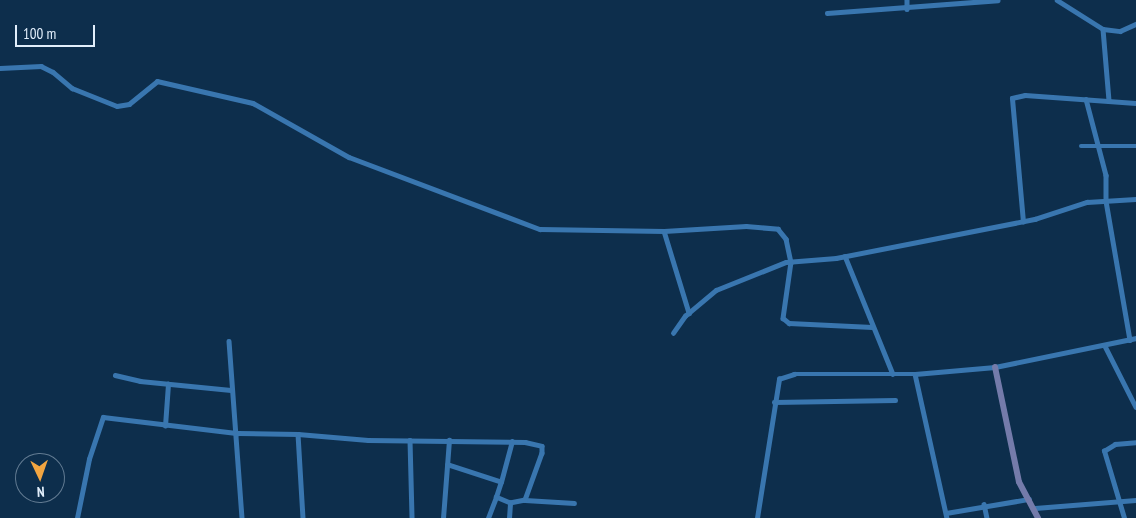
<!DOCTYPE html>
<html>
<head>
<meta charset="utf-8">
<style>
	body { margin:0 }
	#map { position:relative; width:1136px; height:518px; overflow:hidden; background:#0d2e4c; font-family:"PT Sans Narrow",sans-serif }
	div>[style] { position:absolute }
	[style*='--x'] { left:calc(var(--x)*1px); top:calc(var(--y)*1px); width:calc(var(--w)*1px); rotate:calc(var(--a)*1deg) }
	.street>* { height:4.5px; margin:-2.25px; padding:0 2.25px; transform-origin:2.25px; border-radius:2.25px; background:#3976af }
	.secondary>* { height:6px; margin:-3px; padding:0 3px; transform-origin:3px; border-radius:3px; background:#747baa }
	span { translate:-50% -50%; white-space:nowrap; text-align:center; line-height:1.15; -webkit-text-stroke:4px #0d2e4c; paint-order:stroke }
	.north { position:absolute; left:15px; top:453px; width:50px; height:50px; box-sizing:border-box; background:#0d2e4c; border:1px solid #627b92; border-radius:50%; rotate:177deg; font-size:14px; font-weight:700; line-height:20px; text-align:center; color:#e1eefb }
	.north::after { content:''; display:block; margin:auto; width:18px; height:22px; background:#f2a541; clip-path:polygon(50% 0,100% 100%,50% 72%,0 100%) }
	.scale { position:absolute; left:15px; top:25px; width:80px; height:22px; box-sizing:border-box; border:2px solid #e1eefb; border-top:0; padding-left:6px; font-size:15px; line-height:18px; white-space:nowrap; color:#e1eefb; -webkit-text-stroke:4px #0d2e4c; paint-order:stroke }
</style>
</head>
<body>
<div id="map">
	<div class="street">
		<div style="--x:907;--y:0;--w:9;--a:90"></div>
		<div style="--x:1057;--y:0;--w:54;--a:32.2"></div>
		<div style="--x:1103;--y:29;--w:17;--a:7"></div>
		<div style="--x:1120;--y:31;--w:17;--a:-24"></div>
		<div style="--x:827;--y:13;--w:171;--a:-4.3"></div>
		<div style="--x:1103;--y:29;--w:72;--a:85.2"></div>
		<div style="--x:0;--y:68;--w:41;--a:-2.8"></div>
		<div style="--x:41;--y:66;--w:13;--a:27"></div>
		<div style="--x:53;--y:72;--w:25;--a:40"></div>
		<div style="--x:72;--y:88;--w:48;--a:21.8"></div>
		<div style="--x:117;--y:106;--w:12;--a:-9"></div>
		<div style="--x:129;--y:104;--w:36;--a:-39"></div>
		<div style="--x:157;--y:81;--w:98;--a:12.9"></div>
		<div style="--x:253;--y:103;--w:110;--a:29.4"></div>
		<div style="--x:349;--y:157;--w:204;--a:20.7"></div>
		<div style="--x:540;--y:229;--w:124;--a:0.9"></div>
		<div style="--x:664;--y:231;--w:82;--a:-3.5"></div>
		<div style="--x:746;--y:226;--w:32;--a:5"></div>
		<div style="--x:778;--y:229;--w:13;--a:51"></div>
		<div style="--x:786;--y:239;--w:24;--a:78"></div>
		<div style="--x:791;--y:262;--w:57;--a:98.1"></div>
		<div style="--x:783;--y:318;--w:8;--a:40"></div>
		<div style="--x:789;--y:323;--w:83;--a:2.8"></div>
		<div style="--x:1086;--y:99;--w:79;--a:75.3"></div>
		<div style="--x:1106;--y:175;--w:26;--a:90"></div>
		<div style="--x:1106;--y:201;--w:141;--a:80.2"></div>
		<div style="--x:1081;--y:146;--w:55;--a:0"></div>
		<div style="--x:1023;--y:222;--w:124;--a:-95.1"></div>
		<div style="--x:1012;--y:98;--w:13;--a:-13"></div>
		<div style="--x:1025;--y:95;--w:111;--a:4.1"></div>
		<div style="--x:664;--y:231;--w:86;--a:73"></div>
		<div style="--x:845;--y:256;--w:127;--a:67.9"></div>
		<div style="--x:673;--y:333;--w:21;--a:-55"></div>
		<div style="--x:685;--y:316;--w:40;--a:-40"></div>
		<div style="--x:716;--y:290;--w:75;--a:-21.8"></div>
		<div style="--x:786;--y:262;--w:50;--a:-4.6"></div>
		<div style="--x:836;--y:258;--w:203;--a:-11.1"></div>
		<div style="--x:1035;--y:219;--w:55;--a:-18.1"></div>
		<div style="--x:1087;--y:202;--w:49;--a:-3.5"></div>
		<div style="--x:229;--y:341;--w:177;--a:85.8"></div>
		<div style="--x:1105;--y:346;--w:68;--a:63.1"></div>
		<div style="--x:915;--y:374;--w:148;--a:77.5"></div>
		<div style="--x:115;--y:375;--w:26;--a:13"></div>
		<div style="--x:140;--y:381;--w:91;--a:5.6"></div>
		<div style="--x:774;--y:402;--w:121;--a:-0.9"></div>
		<div style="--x:165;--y:426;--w:42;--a:-85.9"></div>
		<div style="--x:298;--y:434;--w:84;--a:86.6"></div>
		<div style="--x:410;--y:440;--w:78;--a:88.5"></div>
		<div style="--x:501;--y:482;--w:42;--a:-75"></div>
		<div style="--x:525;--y:500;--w:49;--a:3.5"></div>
		<div style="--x:984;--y:504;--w:14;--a:78"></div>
		<div style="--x:1035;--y:508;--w:101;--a:-4.5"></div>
		<div style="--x:946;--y:513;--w:84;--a:-9.6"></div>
		<div style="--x:77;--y:518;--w:60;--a:-78.5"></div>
		<div style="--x:89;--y:459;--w:44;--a:-71.6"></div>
		<div style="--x:103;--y:417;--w:136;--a:6.8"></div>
		<div style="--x:238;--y:433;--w:60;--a:1"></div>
		<div style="--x:298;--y:434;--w:70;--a:4.9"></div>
		<div style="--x:368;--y:440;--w:157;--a:0.7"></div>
		<div style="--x:525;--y:442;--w:17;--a:13"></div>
		<div style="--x:542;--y:446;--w:7;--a:90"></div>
		<div style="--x:542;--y:453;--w:50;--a:109.9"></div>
		<div style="--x:525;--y:500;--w:15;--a:169"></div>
		<div style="--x:510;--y:503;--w:15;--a:-157"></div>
		<div style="--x:496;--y:497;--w:16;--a:-72"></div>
		<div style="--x:501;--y:482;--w:56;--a:-162.2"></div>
		<div style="--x:443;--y:518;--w:78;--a:-85.6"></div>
		<div style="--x:488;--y:518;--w:22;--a:-69"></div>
		<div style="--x:509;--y:518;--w:15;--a:-86"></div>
		<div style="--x:757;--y:518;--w:141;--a:-81"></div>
		<div style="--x:779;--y:379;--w:16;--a:-18"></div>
		<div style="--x:794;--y:374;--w:121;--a:0"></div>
		<div style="--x:915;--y:374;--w:80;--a:-5"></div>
		<div style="--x:995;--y:367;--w:144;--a:-11.6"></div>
		<div style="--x:1124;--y:518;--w:70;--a:-106.6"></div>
		<div style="--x:1104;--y:451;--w:13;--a:-32"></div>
		<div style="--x:1115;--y:444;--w:21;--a:-5"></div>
	</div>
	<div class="secondary">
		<div style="--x:995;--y:367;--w:117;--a:78.2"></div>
		<div style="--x:1019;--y:482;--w:41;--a:62.2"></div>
	</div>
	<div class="north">N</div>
	<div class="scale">100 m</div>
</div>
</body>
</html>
